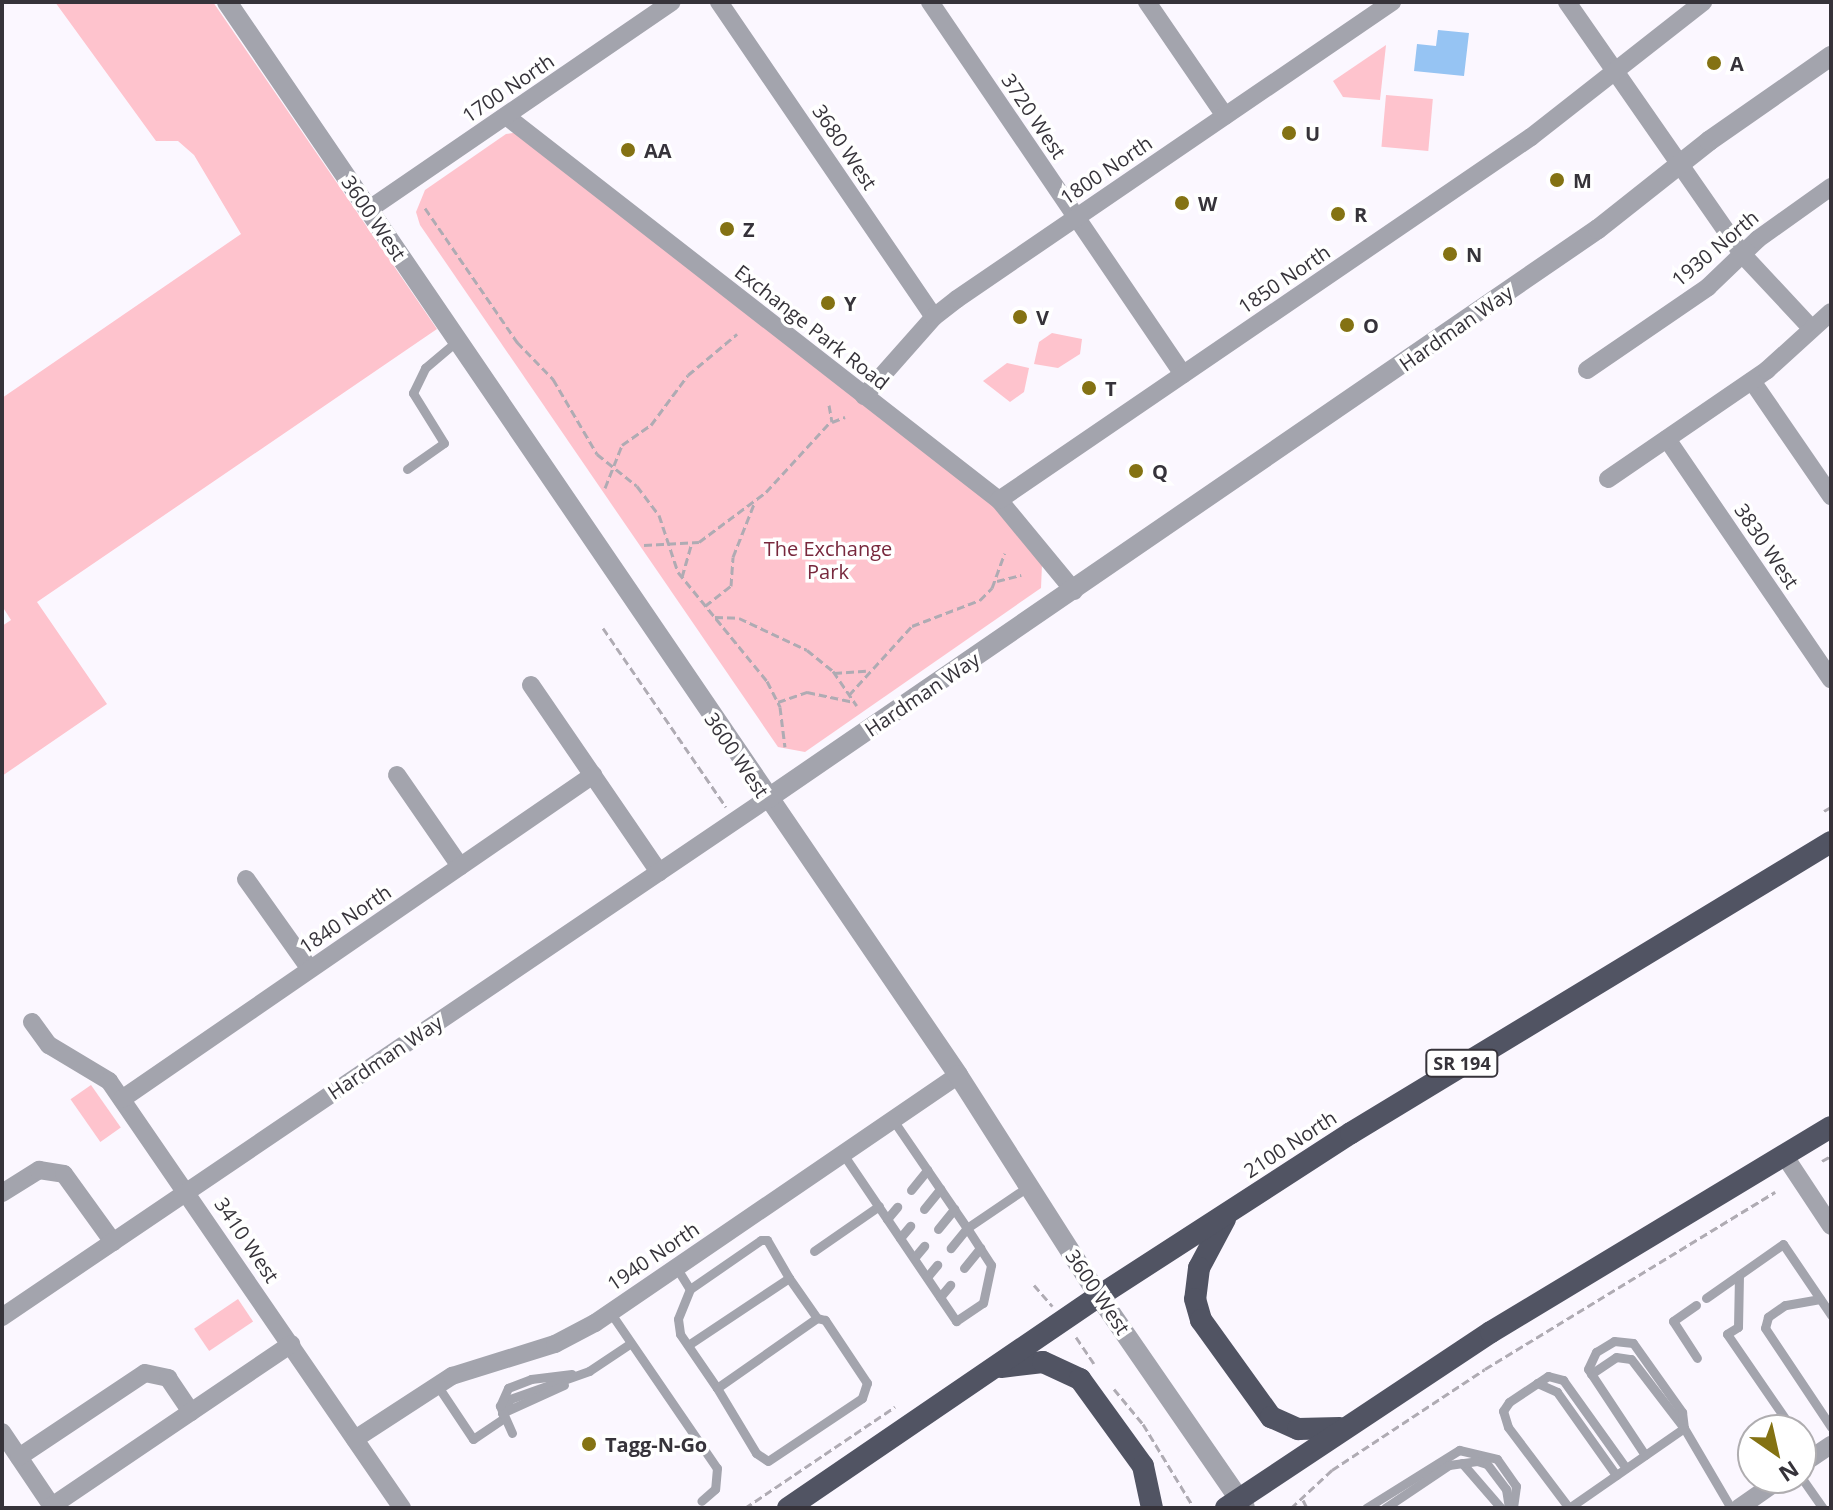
<!DOCTYPE html>
<html>
<head>
<meta charset="utf-8">
<style>
	body { margin:0 }
	#map { position:relative; width:1833px; height:1510px; overflow:hidden; background:#fbf7ff; font-family:"Open Sans",sans-serif }
	div>[style] { position:absolute }
	[style*='--x'] { left:calc(var(--x)*1px); top:calc(var(--y)*1px); width:calc(var(--w)*1px); rotate:calc(var(--a)*1deg) }
	.green>* { inset:0; background:#fec3cd; transform-origin:0 0 }
	.water>* { inset:0; background:#96c4f3 }
	.path>* { height:3px; margin-top:-1.5px; transform-origin:0; background:repeating-linear-gradient(90deg,#afabb3 0 8px,transparent 0 12px) }
	.service>* { height:9px; margin:-4.5px; padding:0 4.5px; transform-origin:4.5px; border-radius:4.5px; background:#a3a4ad }
	.minor>* { height:18px; margin:-9px; padding:0 9px; transform-origin:9px; border-radius:9px; background:#a3a4ad }
	.tertiary>* { height:20px; margin:-10px; padding:0 10px; transform-origin:10px; border-radius:10px; background:#a3a4ad }
	.trunk>* { height:22px; margin:-11px; padding:0 11px; transform-origin:11px; border-radius:11px; background:#515463 }
	.dots>* { width:22px; height:22px; translate:-50% -50%; box-sizing:border-box; border:4px solid #fff; border-radius:50% }
	span { translate:-50% -50%; white-space:nowrap; text-align:center; line-height:1.15; -webkit-text-stroke:7px #fff; paint-order:stroke }
	.shield-label span { padding:2px 6px; background:#fff; border:2px solid; border-radius:6px; -webkit-text-stroke-width:0 }
	.shield-label { font-size:18px; color:#36333a; font-weight:700 }
	.poi-label { font-size:20px; color:#36333a; font-weight:700 }
	.left { translate:0 -50%; text-align:left }
	.street-label { font-size:20px; color:#36333a }
	.park-label { font-size:20px; color:#78283d }
	.frame { position:absolute; inset:0; border:4px solid #36333a; pointer-events:none }
	.north { position:absolute; left:1737px; top:1414px; width:80px; height:80px; box-sizing:border-box; background:#fff; border:2px solid #afadb0; border-radius:50%; rotate:146deg; font-size:22px; font-weight:700; line-height:32px; text-align:center; color:#36333a }
	.north::after { content:''; display:block; margin:auto; width:28px; height:36px; background:#847213; clip-path:polygon(50% 0,100% 100%,50% 72%,0 100%) }
</style>
</head>
<body>
<div id="map">
	<div class="green">
		<div style="clip-path:polygon(55px 2px,213px 2px,437px 329px,37px 602px,107px 704px,2px 776px,2px 626px,11px 620px,2px 606px,2px 398px,241px 234px,194px 155px,178px 141px,156px 141px)"></div>
		<div style="clip-path:polygon(1386px 45px,1380px 100px,1343px 97px,1333px 81px)"></div>
		<div style="left:1386px;top:95px;width:47px;height:52px;rotate:5deg"></div>
		<div style="clip-path:polygon(519px 132px,993px 505px,1042px 564px,1041px 588px,805px 752px,778px 747px,420px 225px,416px 212px,425px 190px,506px 134px)"></div>
		<div style="clip-path:polygon(1052px 333px,1082px 339px,1080px 354px,1058px 368px,1034px 364px,1039px 342px)"></div>
		<div style="clip-path:polygon(1007px 363px,1029px 368px,1024px 392px,1010px 402px,983px 381px)"></div>
		<div style="left:91px;top:1085px;width:52px;height:25px;rotate:55deg"></div>
		<div style="left:238px;top:1299px;width:27px;height:53px;rotate:56deg"></div>
	</div>
	<div class="water">
		<div style="clip-path:polygon(1438px 30px,1469px 33px,1464px 76px,1414px 71px,1417px 44px,1436px 46px)"></div>
	</div>
	<div class="path">
		<div style="--x:425;--y:208;--w:163;--a:55.5"></div>
		<div style="--x:517;--y:342;--w:52;--a:45.8"></div>
		<div style="--x:553;--y:379;--w:87;--a:59.6"></div>
		<div style="--x:597;--y:454;--w:51;--a:38.7"></div>
		<div style="--x:637;--y:486;--w:36;--a:53"></div>
		<div style="--x:659;--y:515;--w:60;--a:71.6"></div>
		<div style="--x:678;--y:572;--w:141;--a:50.8"></div>
		<div style="--x:767;--y:681;--w:29;--a:63"></div>
		<div style="--x:780;--y:707;--w:40;--a:82.9"></div>
		<div style="--x:829;--y:405;--w:17;--a:80"></div>
		<div style="--x:832;--y:422;--w:14;--a:-21"></div>
		<div style="--x:605;--y:488;--w:46;--a:-68.4"></div>
		<div style="--x:622;--y:445;--w:35;--a:-35"></div>
		<div style="--x:651;--y:425;--w:62;--a:-53.5"></div>
		<div style="--x:688;--y:375;--w:64;--a:-39.9"></div>
		<div style="--x:644;--y:545;--w:55;--a:-3.1"></div>
		<div style="--x:699;--y:542;--w:84;--a:-36.7"></div>
		<div style="--x:766;--y:492;--w:96;--a:-47.5"></div>
		<div style="--x:682;--y:577;--w:35;--a:-74"></div>
		<div style="--x:997;--y:581;--w:25;--a:-14"></div>
		<div style="--x:705;--y:606;--w:33;--a:-38"></div>
		<div style="--x:731;--y:586;--w:29;--a:-86"></div>
		<div style="--x:733;--y:557;--w:57;--a:-68.4"></div>
		<div style="--x:715;--y:617;--w:24;--a:2"></div>
		<div style="--x:739;--y:618;--w:75;--a:25.2"></div>
		<div style="--x:807;--y:650;--w:33;--a:39"></div>
		<div style="--x:833;--y:671;--w:42;--a:55.6"></div>
		<div style="--x:603;--y:628;--w:217;--a:55.5"></div>
		<div style="--x:834;--y:673;--w:32;--a:-4"></div>
		<div style="--x:849;--y:695;--w:93;--a:-47.6"></div>
		<div style="--x:912;--y:626;--w:73;--a:-20.9"></div>
		<div style="--x:980;--y:600;--w:17;--a:-45"></div>
		<div style="--x:992;--y:588;--w:37;--a:-70"></div>
		<div style="--x:778;--y:702;--w:31;--a:-19"></div>
		<div style="--x:807;--y:692;--w:48;--a:12"></div>
		<div style="--x:1824;--y:811;--w:8;--a:-30"></div>
		<div style="--x:1822;--y:1161;--w:10;--a:-29"></div>
		<div style="--x:1034;--y:1285;--w:28;--a:49"></div>
		<div style="--x:1076;--y:1337;--w:32;--a:56"></div>
		<div style="--x:1114;--y:1389;--w:45;--a:50.4"></div>
		<div style="--x:1143;--y:1424;--w:98;--a:58.7"></div>
		<div style="--x:1303;--y:1500;--w:9;--a:63"></div>
		<div style="--x:745;--y:1508;--w:181;--a:-34"></div>
		<div style="--x:1291;--y:1508;--w:56;--a:-42.8"></div>
		<div style="--x:1332;--y:1470;--w:183;--a:-33.4"></div>
		<div style="--x:1485;--y:1369;--w:340;--a:-31.4"></div>
	</div>
	<div class="service">
		<div style="--x:407;--y:469;--w:45;--a:-35.1"></div>
		<div style="--x:444;--y:443;--w:59;--a:-121.8"></div>
		<div style="--x:413;--y:393;--w:28;--a:-64"></div>
		<div style="--x:425;--y:368;--w:42;--a:-40.2"></div>
		<div style="--x:893;--y:1120;--w:131;--a:55.6"></div>
		<div style="--x:967;--y:1228;--w:75;--a:-34.1"></div>
		<div style="--x:843;--y:1154;--w:202;--a:55.9"></div>
		<div style="--x:956;--y:1321;--w:32;--a:-34"></div>
		<div style="--x:983;--y:1303;--w:39;--a:-78"></div>
		<div style="--x:991;--y:1265;--w:44;--a:-123"></div>
		<div style="--x:967;--y:1228;--w:26;--a:129"></div>
		<div style="--x:911;--y:1190;--w:26;--a:-51"></div>
		<div style="--x:924;--y:1209;--w:26;--a:-51"></div>
		<div style="--x:887;--y:1219;--w:16;--a:-50"></div>
		<div style="--x:938;--y:1229;--w:26;--a:-51"></div>
		<div style="--x:900;--y:1238;--w:16;--a:-50"></div>
		<div style="--x:814;--y:1251;--w:79;--a:-34.7"></div>
		<div style="--x:914;--y:1258;--w:16;--a:-50"></div>
		<div style="--x:676;--y:1267;--w:26;--a:58"></div>
		<div style="--x:690;--y:1289;--w:32;--a:112"></div>
		<div style="--x:678;--y:1319;--w:15;--a:82"></div>
		<div style="--x:680;--y:1334;--w:65;--a:55.6"></div>
		<div style="--x:717;--y:1388;--w:122;--a:-35"></div>
		<div style="--x:817;--y:1318;--w:49;--a:-125"></div>
		<div style="--x:789;--y:1278;--w:121;--a:146.4"></div>
		<div style="--x:964;--y:1268;--w:26;--a:-51"></div>
		<div style="--x:1739;--y:1275;--w:52;--a:91.1"></div>
		<div style="--x:1738;--y:1327;--w:13;--a:148"></div>
		<div style="--x:1727;--y:1334;--w:116;--a:55.5"></div>
		<div style="--x:927;--y:1277;--w:16;--a:-50"></div>
		<div style="--x:690;--y:1289;--w:86;--a:-34.6"></div>
		<div style="--x:761;--y:1240;--w:6;--a:0"></div>
		<div style="--x:767;--y:1240;--w:44;--a:59.9"></div>
		<div style="--x:940;--y:1297;--w:16;--a:-50"></div>
		<div style="--x:1706;--y:1298;--w:94;--a:-35"></div>
		<div style="--x:1783;--y:1244;--w:86;--a:55.9"></div>
		<div style="--x:1820;--y:1299;--w:36;--a:170"></div>
		<div style="--x:1785;--y:1305;--w:21;--a:145"></div>
		<div style="--x:1768;--y:1317;--w:11;--a:105"></div>
		<div style="--x:1765;--y:1328;--w:119;--a:56.3"></div>
		<div style="--x:1696;--y:1305;--w:28;--a:145"></div>
		<div style="--x:1673;--y:1321;--w:44;--a:57"></div>
		<div style="--x:610;--y:1312;--w:189;--a:55.6"></div>
		<div style="--x:717;--y:1468;--w:21;--a:95"></div>
		<div style="--x:715;--y:1489;--w:18;--a:139"></div>
		<div style="--x:1591;--y:1374;--w:30;--a:-34"></div>
		<div style="--x:1616;--y:1357;--w:15;--a:8"></div>
		<div style="--x:1631;--y:1359;--w:87;--a:52.5"></div>
		<div style="--x:1537;--y:1383;--w:22;--a:24"></div>
		<div style="--x:1557;--y:1392;--w:102;--a:54.6"></div>
		<div style="--x:437;--y:1385;--w:65;--a:56.3"></div>
		<div style="--x:473;--y:1439;--w:36;--a:-34"></div>
		<div style="--x:717;--y:1388;--w:76;--a:59"></div>
		<div style="--x:756;--y:1453;--w:14;--a:34"></div>
		<div style="--x:768;--y:1461;--w:113;--a:-33.8"></div>
		<div style="--x:862;--y:1398;--w:16;--a:-72"></div>
		<div style="--x:867;--y:1383;--w:76;--a:-123.7"></div>
		<div style="--x:825;--y:1320;--w:8;--a:-166"></div>
		<div style="--x:502;--y:1413;--w:16;--a:-60"></div>
		<div style="--x:510;--y:1399;--w:84;--a:-19.5"></div>
		<div style="--x:589;--y:1371;--w:50;--a:-33.7"></div>
		<div style="--x:502;--y:1413;--w:68;--a:-24.3"></div>
		<div style="--x:512;--y:1433;--w:30;--a:-114"></div>
		<div style="--x:500;--y:1406;--w:20;--a:-66"></div>
		<div style="--x:508;--y:1388;--w:25;--a:-21"></div>
		<div style="--x:531;--y:1379;--w:41;--a:-7"></div>
		<div style="--x:1750;--y:1436;--w:5;--a:53"></div>
		<div style="--x:1801;--y:1442;--w:19;--a:55"></div>
		<div style="--x:1645;--y:1455;--w:103;--a:-123.5"></div>
		<div style="--x:1588;--y:1369;--w:19;--a:-65"></div>
		<div style="--x:1596;--y:1352;--w:21;--a:-31"></div>
		<div style="--x:1614;--y:1341;--w:19;--a:6"></div>
		<div style="--x:1633;--y:1343;--w:85;--a:54.6"></div>
		<div style="--x:1682;--y:1412;--w:16;--a:83"></div>
		<div style="--x:1462;--y:1463;--w:60;--a:49.1"></div>
		<div style="--x:1801;--y:1477;--w:38;--a:55"></div>
		<div style="--x:1366;--y:1508;--w:110;--a:-31.9"></div>
		<div style="--x:1459;--y:1450;--w:39;--a:13"></div>
		<div style="--x:1497;--y:1459;--w:33;--a:55"></div>
		<div style="--x:1516;--y:1486;--w:22;--a:98"></div>
		<div style="--x:1385;--y:1508;--w:77;--a:-33.9"></div>
		<div style="--x:1449;--y:1465;--w:28;--a:-8"></div>
		<div style="--x:1477;--y:1461;--w:10;--a:17"></div>
		<div style="--x:1487;--y:1464;--w:31;--a:53"></div>
		<div style="--x:1506;--y:1489;--w:19;--a:81"></div>
		<div style="--x:1569;--y:1508;--w:101;--a:-127"></div>
		<div style="--x:1508;--y:1427;--w:17;--a:-107"></div>
		<div style="--x:1503;--y:1411;--w:11;--a:-56"></div>
		<div style="--x:1509;--y:1402;--w:47;--a:-33.7"></div>
		<div style="--x:1548;--y:1376;--w:16;--a:15"></div>
		<div style="--x:1563;--y:1380;--w:108;--a:54.4"></div>
		<div style="--x:1569;--y:1508;--w:140;--a:-34.8"></div>
		<div style="--x:1684;--y:1428;--w:93;--a:59.6"></div>
	</div>
	<div class="minor">
		<div style="--x:719;--y:2;--w:381;--a:55.7"></div>
		<div style="--x:930;--y:2;--w:450;--a:55.8"></div>
		<div style="--x:1147;--y:2;--w:138;--a:55.6"></div>
		<div style="--x:1567;--y:2;--w:308;--a:55.2"></div>
		<div style="--x:1743;--y:255;--w:100;--a:47"></div>
		<div style="--x:506;--y:116;--w:625;--a:37.92"></div>
		<div style="--x:999;--y:500;--w:118;--a:50.5"></div>
		<div style="--x:368;--y:210;--w:368;--a:-34.4"></div>
		<div style="--x:1587;--y:370;--w:147;--a:-34.4"></div>
		<div style="--x:1708;--y:287;--w:69;--a:-43.8"></div>
		<div style="--x:1758;--y:239;--w:90;--a:-35.5"></div>
		<div style="--x:1752;--y:381;--w:140;--a:55.5"></div>
		<div style="--x:864;--y:396;--w:106;--a:-48.5"></div>
		<div style="--x:934;--y:317;--w:29;--a:-38"></div>
		<div style="--x:957;--y:299;--w:527;--a:-34.32"></div>
		<div style="--x:1667;--y:439;--w:291;--a:55.7"></div>
		<div style="--x:1608;--y:479;--w:193;--a:-34.4"></div>
		<div style="--x:1767;--y:370;--w:86;--a:-42.2"></div>
		<div style="--x:999;--y:500;--w:644;--a:-34.31"></div>
		<div style="--x:1531;--y:137;--w:219;--a:-38.1"></div>
		<div style="--x:531;--y:685;--w:227;--a:55.6"></div>
		<div style="--x:397;--y:775;--w:111;--a:55.3"></div>
		<div style="--x:246;--y:879;--w:110;--a:54.6"></div>
		<div style="--x:32;--y:1022;--w:29;--a:54"></div>
		<div style="--x:49;--y:1045;--w:70;--a:31"></div>
		<div style="--x:109;--y:1081;--w:518;--a:55.54"></div>
		<div style="--x:122;--y:1099;--w:572;--a:-34.52"></div>
		<div style="--x:1784;--y:1155;--w:85;--a:56.5"></div>
		<div style="--x:2;--y:1193;--w:44;--a:-31.9"></div>
		<div style="--x:39;--y:1170;--w:25;--a:9"></div>
		<div style="--x:64;--y:1174;--w:84;--a:54.2"></div>
		<div style="--x:2;--y:1317;--w:924;--a:-34.1"></div>
		<div style="--x:2;--y:1432;--w:92;--a:56.1"></div>
		<div style="--x:355;--y:1439;--w:116;--a:-33"></div>
		<div style="--x:452;--y:1376;--w:108;--a:-17.3"></div>
		<div style="--x:555;--y:1344;--w:45;--a:-27.7"></div>
		<div style="--x:595;--y:1323;--w:440;--a:-34.3"></div>
		<div style="--x:19;--y:1457;--w:151;--a:-33.7"></div>
		<div style="--x:145;--y:1373;--w:24;--a:12"></div>
		<div style="--x:168;--y:1378;--w:41;--a:55.9"></div>
		<div style="--x:1801;--y:1465;--w:36;--a:-34"></div>
		<div style="--x:52;--y:1506;--w:289;--a:-34.1"></div>
		<div style="--x:1739;--y:1508;--w:52;--a:-34.9"></div>
	</div>
	<div class="tertiary">
		<div style="--x:227;--y:2;--w:1298;--a:55.73"></div>
		<div style="--x:958;--y:1075;--w:262;--a:57.5"></div>
		<div style="--x:1099;--y:1296;--w:257;--a:55.4"></div>
		<div style="--x:767;--y:799;--w:1008;--a:-34.45"></div>
		<div style="--x:1598;--y:229;--w:142;--a:-38.4"></div>
		<div style="--x:1709;--y:141;--w:149;--a:-34.9"></div>
	</div>
	<div class="trunk">
		<div style="--x:1225;--y:1219;--w:55;--a:118"></div>
		<div style="--x:1199;--y:1268;--w:31;--a:97"></div>
		<div style="--x:1195;--y:1299;--w:22;--a:74"></div>
		<div style="--x:1201;--y:1320;--w:120;--a:54.2"></div>
		<div style="--x:1271;--y:1417;--w:30;--a:24"></div>
		<div style="--x:1298;--y:1429;--w:42;--a:-1.4"></div>
		<div style="--x:1001;--y:1367;--w:42;--a:-6.8"></div>
		<div style="--x:1043;--y:1362;--w:41;--a:24.7"></div>
		<div style="--x:1080;--y:1379;--w:107;--a:54.1"></div>
		<div style="--x:1143;--y:1466;--w:43;--a:77.9"></div>
		<div style="--x:788;--y:1508;--w:376;--a:-34.3"></div>
		<div style="--x:1099;--y:1296;--w:300;--a:-32.9"></div>
		<div style="--x:1351;--y:1133;--w:561;--a:-31.23"></div>
		<div style="--x:1226;--y:1508;--w:318;--a:-33.6"></div>
		<div style="--x:1491;--y:1332;--w:397;--a:-31.1"></div>
	</div>
	<div class="dots">
		<div style="left:1714px;top:63px;background:#847213"></div>
		<div style="left:1289px;top:133px;background:#847213"></div>
		<div style="left:628px;top:150px;background:#847213"></div>
		<div style="left:1557px;top:180px;background:#847213"></div>
		<div style="left:1182px;top:203px;background:#847213"></div>
		<div style="left:1338px;top:214px;background:#847213"></div>
		<div style="left:727px;top:229px;background:#847213"></div>
		<div style="left:1450px;top:254px;background:#847213"></div>
		<div style="left:828px;top:303px;background:#847213"></div>
		<div style="left:1020px;top:317px;background:#847213"></div>
		<div style="left:1347px;top:325px;background:#847213"></div>
		<div style="left:1089px;top:388px;background:#847213"></div>
		<div style="left:1136px;top:471px;background:#847213"></div>
		<div style="left:589px;top:1444px;background:#847213"></div>
	</div>
	<div class="shield-label">
		<span style="left:1462px;top:1063px">SR 194</span>
	</div>
	<div class="poi-label">
		<span class="left" style="left:1730px;top:63px">A</span>
		<span class="left" style="left:1305px;top:133px">U</span>
		<span class="left" style="left:644px;top:150px">AA</span>
		<span class="left" style="left:1573px;top:180px">M</span>
		<span class="left" style="left:1198px;top:203px">W</span>
		<span class="left" style="left:1354px;top:214px">R</span>
		<span class="left" style="left:743px;top:229px">Z</span>
		<span class="left" style="left:1466px;top:254px">N</span>
		<span class="left" style="left:844px;top:303px">Y</span>
		<span class="left" style="left:1036px;top:317px">V</span>
		<span class="left" style="left:1363px;top:325px">O</span>
		<span class="left" style="left:1105px;top:388px">T</span>
		<span class="left" style="left:1152px;top:471px">Q</span>
		<span class="left" style="left:605px;top:1444px">Tagg-N-Go</span>
	</div>
	<div class="street-label">
		<span style="left:508px;top:88px;rotate:-34deg">1700 North</span>
		<span style="left:1034px;top:116px;rotate:56deg">3720 West</span>
		<span style="left:845px;top:147px;rotate:56deg">3680 West</span>
		<span style="left:1106px;top:170px;rotate:-34deg">1800 North</span>
		<span style="left:374px;top:218px;rotate:56deg">3600 West</span>
		<span style="left:1715px;top:248px;rotate:-40deg">1930 North</span>
		<span style="left:1284px;top:279px;rotate:-34deg">1850 North</span>
		<span style="left:812px;top:327px;rotate:38deg">Exchange Park Road</span>
		<span style="left:1456px;top:328px;rotate:-35deg">Hardman Way</span>
		<span style="left:1767px;top:546px;rotate:56deg">3830 West</span>
		<span style="left:922px;top:694px;rotate:-34deg">Hardman Way</span>
		<span style="left:737px;top:755px;rotate:56deg">3600 West</span>
		<span style="left:345px;top:919px;rotate:-34deg">1840 North</span>
		<span style="left:385px;top:1057px;rotate:-34deg">Hardman Way</span>
		<span style="left:1290px;top:1144px;rotate:-33deg">2100 North</span>
		<span style="left:247px;top:1240px;rotate:56deg">3410 West</span>
		<span style="left:653px;top:1256px;rotate:-34deg">1940 North</span>
		<span style="left:1098px;top:1292px;rotate:56deg">3600 West</span>
	</div>
	<div class="park-label">
		<span style="left:828px;top:560px">The Exchange<br>Park</span>
	</div>
	<div class="frame"></div>
	<div class="north">N</div>
</div>
</body>
</html>
